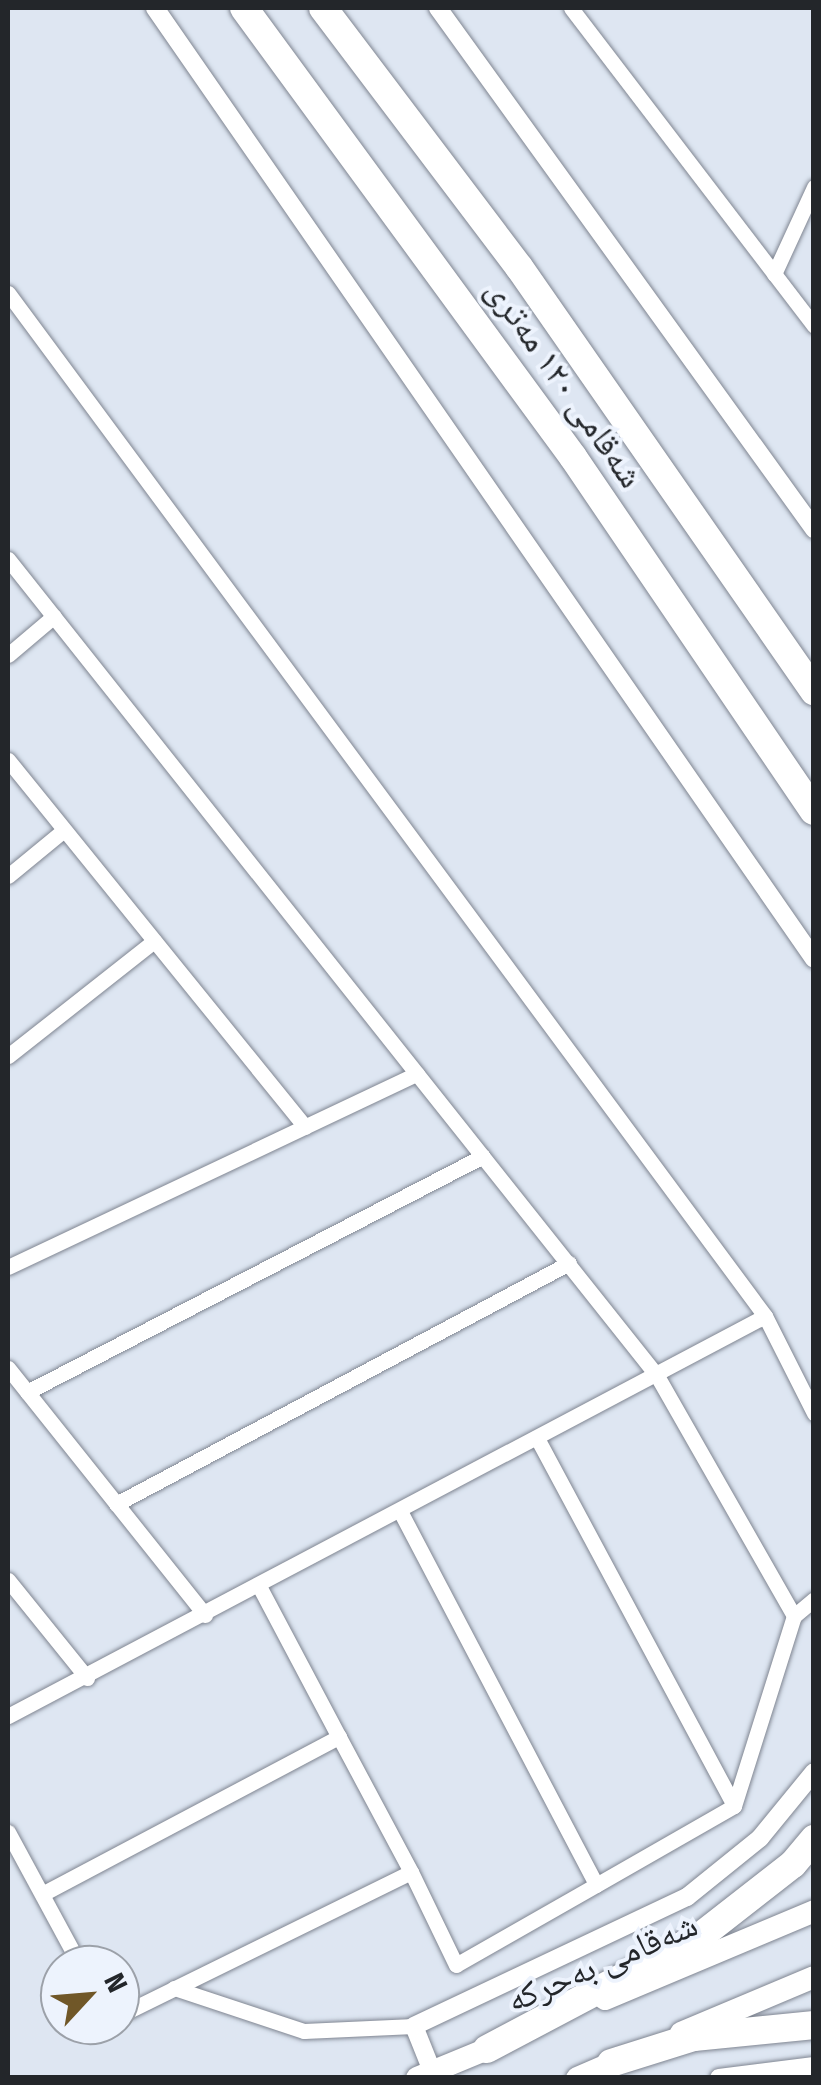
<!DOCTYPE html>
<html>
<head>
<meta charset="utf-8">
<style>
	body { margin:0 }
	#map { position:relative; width:821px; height:2085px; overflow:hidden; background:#dee6f2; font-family:"Fira Sans Condensed","Noto Naskh Arabic",sans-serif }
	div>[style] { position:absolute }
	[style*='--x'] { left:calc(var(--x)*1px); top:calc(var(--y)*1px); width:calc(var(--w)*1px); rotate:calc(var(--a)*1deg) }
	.roads { filter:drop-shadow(0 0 2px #7f8591) drop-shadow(0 0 2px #7f8591) }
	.minor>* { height:15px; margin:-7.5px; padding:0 7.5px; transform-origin:7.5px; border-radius:7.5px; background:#fff }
	.tertiary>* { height:18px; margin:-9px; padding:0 9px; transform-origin:9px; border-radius:9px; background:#fff }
	.primary>* { height:22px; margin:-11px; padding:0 11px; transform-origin:11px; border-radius:11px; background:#fff }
	.motorway>* { height:28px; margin:-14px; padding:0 14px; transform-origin:14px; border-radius:14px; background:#fff }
	span { translate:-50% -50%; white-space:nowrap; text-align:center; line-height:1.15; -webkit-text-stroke:8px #edf3fd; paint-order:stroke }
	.street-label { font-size:35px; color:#23262a }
	.frame { position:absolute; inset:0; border:10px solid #23262a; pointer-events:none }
	.north { position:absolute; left:40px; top:1945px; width:100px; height:100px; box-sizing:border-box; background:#edf3fd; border:2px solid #9ca1a9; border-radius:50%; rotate:64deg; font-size:28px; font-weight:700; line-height:40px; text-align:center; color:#23262a }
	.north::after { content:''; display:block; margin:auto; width:35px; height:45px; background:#705728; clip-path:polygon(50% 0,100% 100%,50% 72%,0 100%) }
</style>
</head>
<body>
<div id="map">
	<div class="roads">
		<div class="minor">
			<div style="--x:571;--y:8;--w:400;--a:52.6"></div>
			<div style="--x:774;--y:274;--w:96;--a:-65.3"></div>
			<div style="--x:8;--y:293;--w:1273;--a:53.5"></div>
			<div style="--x:765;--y:1316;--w:109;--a:63.2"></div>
			<div style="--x:8;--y:559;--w:658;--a:51.54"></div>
			<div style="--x:8;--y:655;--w:60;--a:-40.3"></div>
			<div style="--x:8;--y:760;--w:472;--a:51"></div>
			<div style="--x:8;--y:876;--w:72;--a:-39.4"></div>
			<div style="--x:8;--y:1056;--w:186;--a:-38.2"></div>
			<div style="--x:8;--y:1267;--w:452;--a:-25.3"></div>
			<div style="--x:417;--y:1074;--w:384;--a:51.5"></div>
			<div style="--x:656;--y:1374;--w:279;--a:60.3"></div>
			<div style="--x:8;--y:1368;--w:316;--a:51.4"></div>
			<div style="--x:27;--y:1392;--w:513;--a:-27.36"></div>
			<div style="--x:537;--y:1438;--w:417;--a:61.8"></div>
			<div style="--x:734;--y:1806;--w:159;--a:150.2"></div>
			<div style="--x:116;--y:1504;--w:513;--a:-28.01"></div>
			<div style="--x:400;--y:1511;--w:422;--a:62.3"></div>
			<div style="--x:596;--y:1885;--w:161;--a:150.3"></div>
			<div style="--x:456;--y:1965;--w:103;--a:-115.8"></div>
			<div style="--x:8;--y:1580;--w:126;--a:51.1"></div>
			<div style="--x:259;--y:1586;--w:171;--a:62.1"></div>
			<div style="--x:8;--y:1716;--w:856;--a:-27.85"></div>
			<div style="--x:734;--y:1806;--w:199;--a:-72.5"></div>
			<div style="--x:794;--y:1616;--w:26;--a:-40"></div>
			<div style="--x:8;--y:1832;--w:151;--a:61.6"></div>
			<div style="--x:44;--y:1893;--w:334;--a:-27.9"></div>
			<div style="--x:339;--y:1737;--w:153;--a:61.9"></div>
			<div style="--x:411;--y:1872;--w:324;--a:153.8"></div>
			<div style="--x:174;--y:1988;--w:137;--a:18.3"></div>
			<div style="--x:304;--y:2031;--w:110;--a:-2.6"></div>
		</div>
		<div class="tertiary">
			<div style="--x:155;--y:8;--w:1157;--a:55.28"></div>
			<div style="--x:438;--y:8;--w:643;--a:54.18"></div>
			<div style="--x:432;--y:2071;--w:48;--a:-111.8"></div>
			<div style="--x:414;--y:2026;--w:302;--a:-25.3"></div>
			<div style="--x:687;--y:1897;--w:94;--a:-38.9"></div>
			<div style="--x:760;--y:1838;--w:85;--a:-50.7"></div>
			<div style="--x:719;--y:2078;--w:96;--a:-7.2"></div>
		</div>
		<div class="primary">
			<div style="--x:605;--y:1999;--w:227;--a:-22.8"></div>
			<div style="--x:681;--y:2033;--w:144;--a:-22.8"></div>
			<div style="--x:417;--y:2078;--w:92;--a:-22.4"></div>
			<div style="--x:577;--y:2078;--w:51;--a:-23.1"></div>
		</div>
		<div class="motorway">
			<div style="--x:244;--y:8;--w:557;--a:53.77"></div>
			<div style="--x:573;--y:457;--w:428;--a:55.8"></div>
			<div style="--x:323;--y:8;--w:325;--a:52.9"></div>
			<div style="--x:519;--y:267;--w:517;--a:55.17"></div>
			<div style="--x:487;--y:2049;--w:243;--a:-27.9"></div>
			<div style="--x:702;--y:1935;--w:115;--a:-38"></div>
			<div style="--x:793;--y:1864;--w:33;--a:-50"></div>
			<div style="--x:611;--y:2063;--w:87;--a:-17.4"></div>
			<div style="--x:694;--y:2037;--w:121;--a:-5.7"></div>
		</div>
	</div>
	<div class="street-label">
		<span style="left:565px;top:383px;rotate:55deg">شەقامی ١٢٠ مەتری</span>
		<span style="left:602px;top:1962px;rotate:-23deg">شەقامی بەحرکە</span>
	</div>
	<div class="frame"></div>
	<div class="north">N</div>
</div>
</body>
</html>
